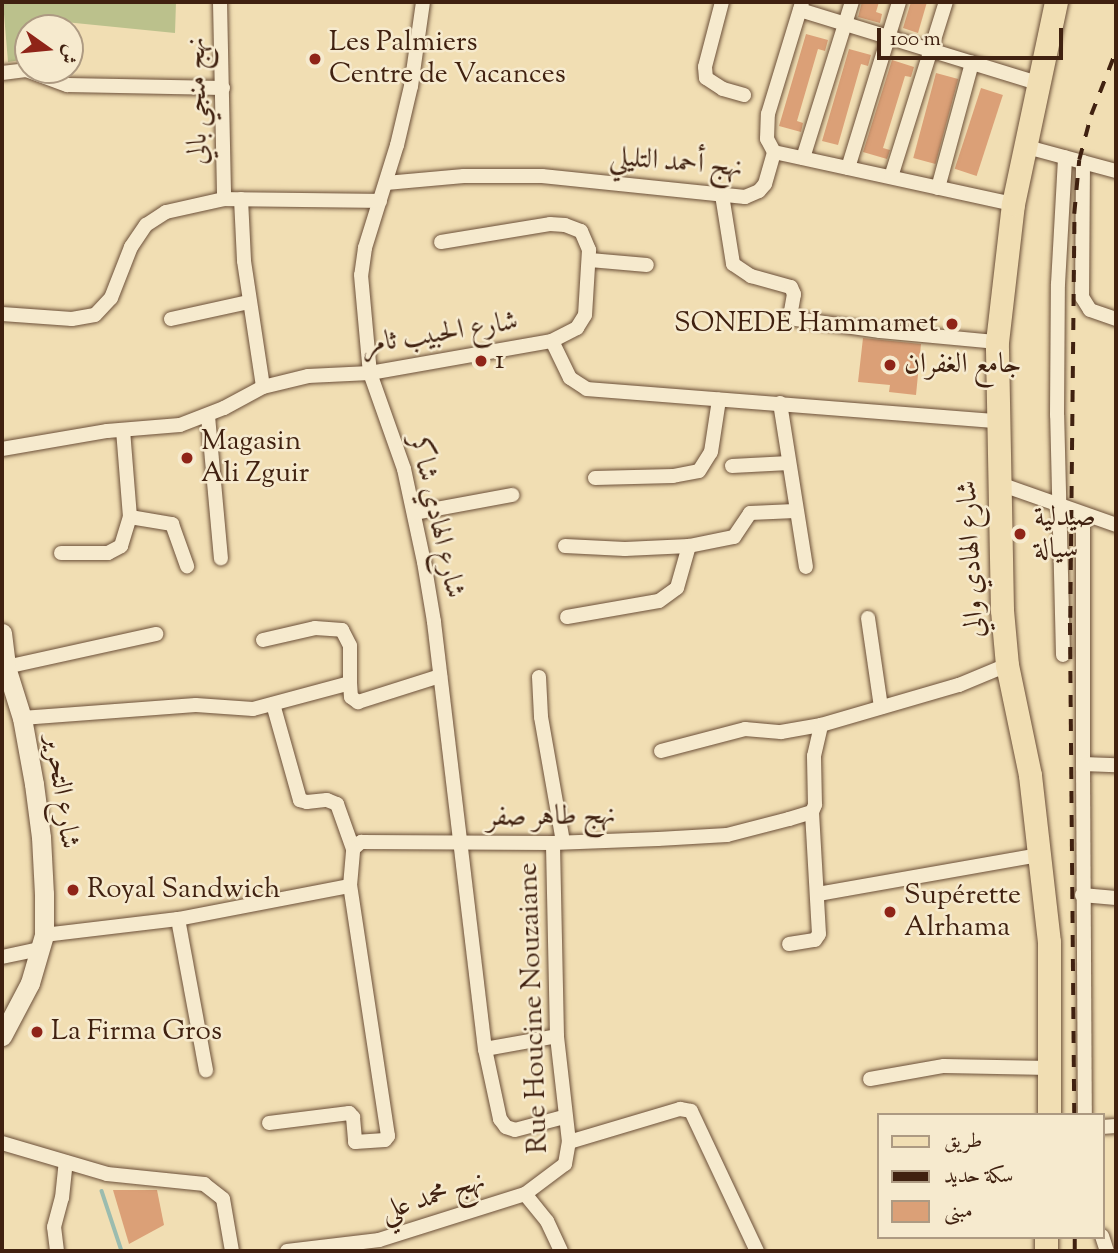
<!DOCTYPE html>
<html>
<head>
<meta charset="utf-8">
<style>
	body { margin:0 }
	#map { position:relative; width:1118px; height:1253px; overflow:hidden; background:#f1deb3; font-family:"Sorts Mill Goudy",Amiri,serif }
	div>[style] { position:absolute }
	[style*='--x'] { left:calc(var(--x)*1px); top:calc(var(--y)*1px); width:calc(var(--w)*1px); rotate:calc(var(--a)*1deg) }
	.green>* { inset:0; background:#bbc18c }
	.stream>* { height:3.5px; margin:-1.75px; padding:0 1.75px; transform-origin:1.75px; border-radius:1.75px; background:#9bbcaf }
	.building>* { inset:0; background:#dba077; transform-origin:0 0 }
	.roads { filter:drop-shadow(0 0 2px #6c5039) drop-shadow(0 0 2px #6c5039) }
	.minor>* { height:14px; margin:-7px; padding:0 7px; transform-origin:7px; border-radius:7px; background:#f6eace }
	.tertiary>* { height:19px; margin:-9.5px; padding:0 9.5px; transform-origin:9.5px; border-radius:9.5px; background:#f6eace }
	.primary>* { height:23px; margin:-11.5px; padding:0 11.5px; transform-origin:11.5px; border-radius:11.5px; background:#f1deb3 }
	.rail>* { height:3.5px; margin-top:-1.75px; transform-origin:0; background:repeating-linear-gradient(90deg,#402110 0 12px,transparent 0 24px) }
	.dots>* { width:19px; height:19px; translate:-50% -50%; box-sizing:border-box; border:4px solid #f6eace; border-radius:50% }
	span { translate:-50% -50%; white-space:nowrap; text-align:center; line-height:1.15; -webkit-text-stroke:5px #f6eace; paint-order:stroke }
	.poi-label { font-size:28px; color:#402110 }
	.left { translate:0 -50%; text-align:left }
	.right { translate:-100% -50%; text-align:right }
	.street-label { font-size:28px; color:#402110 }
	.frame { position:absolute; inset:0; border:4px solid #402110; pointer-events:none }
	.legend { position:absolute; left:877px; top:1113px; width:228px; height:126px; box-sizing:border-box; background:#f6eace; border:2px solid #ad9a82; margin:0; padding:9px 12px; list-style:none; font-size:21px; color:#402110 }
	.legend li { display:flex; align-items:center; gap:14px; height:35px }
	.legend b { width:35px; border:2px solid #ad9a82 }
	.north { position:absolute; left:14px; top:14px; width:70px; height:70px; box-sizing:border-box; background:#f6eace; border:2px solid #ad9a82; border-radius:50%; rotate:105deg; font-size:19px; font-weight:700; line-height:28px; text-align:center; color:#402110 }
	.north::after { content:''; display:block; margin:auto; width:24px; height:32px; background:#8f2418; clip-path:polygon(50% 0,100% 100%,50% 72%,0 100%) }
	.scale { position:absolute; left:877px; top:28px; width:186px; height:32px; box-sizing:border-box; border:4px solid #402110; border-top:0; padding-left:9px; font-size:21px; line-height:24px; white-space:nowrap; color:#402110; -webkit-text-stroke:5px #f6eace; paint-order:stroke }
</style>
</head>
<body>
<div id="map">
	<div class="green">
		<div style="clip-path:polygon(3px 2px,176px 2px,175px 33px,65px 22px,62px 28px,28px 28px,28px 59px,8px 62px)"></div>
	</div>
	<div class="stream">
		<div style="--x:102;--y:1191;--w:63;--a:71.6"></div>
	</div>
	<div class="building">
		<div style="clip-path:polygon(862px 2px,879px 2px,876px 12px,882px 14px,880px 23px,858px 17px)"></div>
		<div style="clip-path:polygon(911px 2px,927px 2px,918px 33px,903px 28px)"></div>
		<div style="clip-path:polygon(806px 34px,828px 40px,825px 51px,818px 49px,797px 121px,803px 123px,801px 132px,779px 126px)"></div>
		<div style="clip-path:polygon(849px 49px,871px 55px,868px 66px,861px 64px,838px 145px,822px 141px)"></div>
		<div style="clip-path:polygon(892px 60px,914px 67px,911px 77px,905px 76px,883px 148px,890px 150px,887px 159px,863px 152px)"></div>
		<div style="left:936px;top:73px;width:23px;height:88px;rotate:15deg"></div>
		<div style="left:981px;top:88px;width:23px;height:85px;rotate:18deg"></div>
		<div style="clip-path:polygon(863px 338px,921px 344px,916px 395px,889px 392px,890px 385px,858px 382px)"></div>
		<div style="clip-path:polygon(113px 1190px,157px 1190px,164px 1225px,129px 1244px)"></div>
	</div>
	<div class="roads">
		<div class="minor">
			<div style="--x:220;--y:2;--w:197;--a:88.8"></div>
			<div style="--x:423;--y:2;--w:85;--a:98.1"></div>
			<div style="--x:411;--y:86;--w:61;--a:103.3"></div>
			<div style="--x:397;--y:145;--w:108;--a:107.3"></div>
			<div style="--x:365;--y:248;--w:27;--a:98"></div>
			<div style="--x:361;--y:275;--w:98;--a:84.8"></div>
			<div style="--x:370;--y:373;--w:102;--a:70.5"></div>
			<div style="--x:404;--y:469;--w:95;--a:77.9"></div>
			<div style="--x:424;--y:562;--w:61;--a:80.5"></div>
			<div style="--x:434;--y:622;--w:430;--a:83.2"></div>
			<div style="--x:485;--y:1049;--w:72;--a:77.9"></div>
			<div style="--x:500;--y:1119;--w:10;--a:53"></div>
			<div style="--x:506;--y:1127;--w:9;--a:18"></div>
			<div style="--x:515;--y:1130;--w:51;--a:-14.9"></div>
			<div style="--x:722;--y:2;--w:67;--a:104.7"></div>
			<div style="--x:705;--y:67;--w:11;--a:85"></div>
			<div style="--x:706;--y:78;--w:20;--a:33"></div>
			<div style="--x:723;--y:89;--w:22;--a:16"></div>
			<div style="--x:800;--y:10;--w:251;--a:17.1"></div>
			<div style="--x:2;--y:73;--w:24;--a:-7"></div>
			<div style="--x:26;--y:70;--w:44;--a:20.1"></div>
			<div style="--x:67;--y:85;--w:156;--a:1.1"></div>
			<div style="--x:1027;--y:147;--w:92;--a:15.1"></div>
			<div style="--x:774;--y:152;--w:245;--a:12.3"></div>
			<div style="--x:774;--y:152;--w:15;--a:-118"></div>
			<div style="--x:767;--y:139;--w:25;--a:-88"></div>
			<div style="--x:768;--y:114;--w:116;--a:-73"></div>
			<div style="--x:803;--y:158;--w:164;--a:-72.6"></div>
			<div style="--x:1083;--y:162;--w:135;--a:90.4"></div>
			<div style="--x:1082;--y:297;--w:15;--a:58"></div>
			<div style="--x:1090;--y:310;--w:28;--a:19"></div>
			<div style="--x:848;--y:168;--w:174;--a:-72.9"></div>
			<div style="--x:891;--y:177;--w:183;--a:-72.6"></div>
			<div style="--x:386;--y:183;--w:78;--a:-5.1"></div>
			<div style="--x:464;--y:176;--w:78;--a:0"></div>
			<div style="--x:542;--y:176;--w:204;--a:5.9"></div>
			<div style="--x:745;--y:197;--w:15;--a:-23"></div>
			<div style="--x:759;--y:191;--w:9;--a:-49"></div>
			<div style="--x:765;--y:184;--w:33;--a:-74"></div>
			<div style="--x:938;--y:188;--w:130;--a:-74.8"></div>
			<div style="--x:722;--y:195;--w:70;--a:80.9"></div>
			<div style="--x:733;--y:264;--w:22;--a:34"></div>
			<div style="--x:751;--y:276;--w:41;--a:15.4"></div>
			<div style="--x:791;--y:287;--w:8;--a:67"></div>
			<div style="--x:794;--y:294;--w:17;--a:100"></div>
			<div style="--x:791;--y:311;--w:9;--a:58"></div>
			<div style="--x:796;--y:319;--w:85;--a:8.1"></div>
			<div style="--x:880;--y:331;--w:118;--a:5.4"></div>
			<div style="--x:241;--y:199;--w:62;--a:87.2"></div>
			<div style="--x:244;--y:261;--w:127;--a:81.4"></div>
			<div style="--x:441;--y:242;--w:110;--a:-9.4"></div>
			<div style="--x:550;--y:224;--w:15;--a:4"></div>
			<div style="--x:565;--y:225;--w:17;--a:21"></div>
			<div style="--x:581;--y:231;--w:21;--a:67"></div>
			<div style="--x:589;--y:250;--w:65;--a:93.5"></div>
			<div style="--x:585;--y:315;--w:15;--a:122"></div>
			<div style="--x:577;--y:328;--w:28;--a:153"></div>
			<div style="--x:590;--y:260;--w:57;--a:5"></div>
			<div style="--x:2;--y:314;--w:70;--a:4.1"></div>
			<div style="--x:72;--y:319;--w:23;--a:-10"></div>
			<div style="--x:95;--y:315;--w:23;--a:-47"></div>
			<div style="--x:111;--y:298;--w:55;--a:-68.6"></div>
			<div style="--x:131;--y:247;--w:27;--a:-56"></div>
			<div style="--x:146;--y:225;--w:24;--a:-33"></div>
			<div style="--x:166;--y:212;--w:59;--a:-12.6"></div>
			<div style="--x:224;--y:199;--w:156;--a:0.7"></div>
			<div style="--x:171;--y:319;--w:80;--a:-12.3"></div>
			<div style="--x:780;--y:403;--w:166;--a:81"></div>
			<div style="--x:208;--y:416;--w:143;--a:84.8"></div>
			<div style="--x:2;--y:449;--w:107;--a:-9.7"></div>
			<div style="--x:107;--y:431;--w:73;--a:-4.7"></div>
			<div style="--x:180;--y:425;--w:47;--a:-21.1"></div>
			<div style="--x:224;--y:408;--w:44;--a:-28.3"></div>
			<div style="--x:263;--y:387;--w:46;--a:-13.7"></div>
			<div style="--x:308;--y:376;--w:62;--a:-2.8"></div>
			<div style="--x:370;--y:373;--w:185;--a:-10"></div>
			<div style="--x:552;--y:341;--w:41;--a:64.1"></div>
			<div style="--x:570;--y:378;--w:20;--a:33"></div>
			<div style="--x:587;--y:389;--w:411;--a:4.5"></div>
			<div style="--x:732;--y:466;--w:57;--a:-3"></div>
			<div style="--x:595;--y:478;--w:78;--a:-1.5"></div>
			<div style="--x:673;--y:476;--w:26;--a:-11"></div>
			<div style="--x:699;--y:471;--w:22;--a:-58"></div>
			<div style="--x:711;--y:452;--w:53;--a:-81.3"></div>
			<div style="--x:997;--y:483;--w:126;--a:19.4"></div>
			<div style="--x:414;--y:513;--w:100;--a:-10.4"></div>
			<div style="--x:1083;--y:514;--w:250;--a:90"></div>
			<div style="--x:1083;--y:764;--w:33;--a:2"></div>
			<div style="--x:130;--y:517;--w:43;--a:9.5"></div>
			<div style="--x:172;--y:524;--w:45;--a:70.3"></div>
			<div style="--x:565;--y:546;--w:60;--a:2.9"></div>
			<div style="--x:625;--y:549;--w:64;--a:-2.7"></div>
			<div style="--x:61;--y:553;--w:47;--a:0"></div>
			<div style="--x:108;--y:553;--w:15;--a:-28"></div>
			<div style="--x:121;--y:546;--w:30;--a:-73"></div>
			<div style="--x:130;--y:517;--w:87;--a:-94.6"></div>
			<div style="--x:567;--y:617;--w:93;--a:-9.9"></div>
			<div style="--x:659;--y:601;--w:22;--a:-36"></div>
			<div style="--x:677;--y:588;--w:44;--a:-74.1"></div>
			<div style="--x:689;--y:546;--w:46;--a:-11.3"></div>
			<div style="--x:734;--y:537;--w:29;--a:-56"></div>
			<div style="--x:750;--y:513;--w:45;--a:-2.5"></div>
			<div style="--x:868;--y:618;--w:90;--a:81.7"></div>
			<div style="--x:263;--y:640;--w:53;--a:-13"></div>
			<div style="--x:315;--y:628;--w:27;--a:4"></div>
			<div style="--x:342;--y:630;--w:18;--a:63"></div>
			<div style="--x:350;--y:646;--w:37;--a:90"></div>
			<div style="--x:1063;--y:655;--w:240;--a:-91.4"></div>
			<div style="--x:1057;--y:415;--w:131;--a:-89.6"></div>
			<div style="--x:1058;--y:284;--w:127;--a:-86.8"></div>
			<div style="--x:6;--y:667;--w:154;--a:-12.4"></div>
			<div style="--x:539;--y:677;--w:40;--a:87.1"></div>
			<div style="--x:541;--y:717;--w:127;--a:80"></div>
			<div style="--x:273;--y:704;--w:100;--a:74.3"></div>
			<div style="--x:300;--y:800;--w:7;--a:16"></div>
			<div style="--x:307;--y:802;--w:20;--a:-6"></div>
			<div style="--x:327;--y:800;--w:11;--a:22"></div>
			<div style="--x:337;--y:804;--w:48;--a:70.4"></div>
			<div style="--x:22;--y:718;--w:174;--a:-4.3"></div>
			<div style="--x:196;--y:705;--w:57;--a:4"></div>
			<div style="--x:253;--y:709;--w:100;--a:-15"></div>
			<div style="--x:350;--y:683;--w:14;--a:86"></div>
			<div style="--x:351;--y:697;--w:9;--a:36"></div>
			<div style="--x:358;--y:702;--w:86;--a:-17.6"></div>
			<div style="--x:661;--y:751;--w:87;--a:-14.7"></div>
			<div style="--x:745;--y:729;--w:36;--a:5"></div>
			<div style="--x:781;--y:732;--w:41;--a:-9.9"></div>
			<div style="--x:1083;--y:764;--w:351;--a:89.7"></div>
			<div style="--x:818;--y:894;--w:225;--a:-10"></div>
			<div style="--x:1082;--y:895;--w:34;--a:5"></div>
			<div style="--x:178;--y:919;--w:154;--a:79.5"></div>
			<div style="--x:44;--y:935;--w:135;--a:-6.8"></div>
			<div style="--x:178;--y:919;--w:175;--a:-10.9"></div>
			<div style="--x:789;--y:944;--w:26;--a:-9"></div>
			<div style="--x:815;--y:940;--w:7;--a:-56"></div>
			<div style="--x:819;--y:934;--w:122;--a:-93.3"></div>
			<div style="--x:2;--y:957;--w:39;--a:-12"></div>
			<div style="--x:485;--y:1049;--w:73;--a:-10.2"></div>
			<div style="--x:870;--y:1079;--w:75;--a:-10"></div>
			<div style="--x:944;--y:1066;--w:106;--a:1.1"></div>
			<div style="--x:269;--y:1123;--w:81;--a:-7.1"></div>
			<div style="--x:349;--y:1113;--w:6;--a:45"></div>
			<div style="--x:353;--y:1117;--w:25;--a:85"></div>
			<div style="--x:355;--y:1142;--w:30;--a:-4"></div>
			<div style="--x:385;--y:1140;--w:5;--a:-53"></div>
			<div style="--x:388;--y:1136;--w:253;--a:-98.6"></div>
			<div style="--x:350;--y:886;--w:37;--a:-85"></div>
			<div style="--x:353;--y:849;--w:11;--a:-41"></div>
			<div style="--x:361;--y:842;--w:192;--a:0.3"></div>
			<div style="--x:553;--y:843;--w:105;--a:-2.2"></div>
			<div style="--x:658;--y:839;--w:69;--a:-3.3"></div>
			<div style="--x:727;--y:835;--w:64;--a:-14.5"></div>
			<div style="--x:789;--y:819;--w:24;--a:-17"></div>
			<div style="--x:812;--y:812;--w:8;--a:-67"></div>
			<div style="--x:815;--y:805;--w:49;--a:-91.2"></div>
			<div style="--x:814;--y:756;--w:32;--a:-77"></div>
			<div style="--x:821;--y:725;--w:144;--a:-16.2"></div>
			<div style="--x:959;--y:685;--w:52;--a:-22.6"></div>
			<div style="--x:1102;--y:1127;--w:14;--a:-4"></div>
			<div style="--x:569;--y:1142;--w:116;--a:-16.6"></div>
			<div style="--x:680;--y:1109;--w:11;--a:10"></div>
			<div style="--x:691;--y:1111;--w:155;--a:64.8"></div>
			<div style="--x:2;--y:1143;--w:109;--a:16.4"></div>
			<div style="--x:107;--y:1174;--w:98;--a:5.9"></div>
			<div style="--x:204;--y:1184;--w:24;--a:38"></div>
			<div style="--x:223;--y:1199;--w:53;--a:80.2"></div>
			<div style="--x:525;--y:1194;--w:35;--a:51"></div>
			<div style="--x:547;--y:1221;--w:33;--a:65"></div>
			<div style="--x:1102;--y:1236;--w:16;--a:72"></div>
			<div style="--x:57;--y:1251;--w:24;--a:-97"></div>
			<div style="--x:54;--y:1227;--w:30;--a:-75"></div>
			<div style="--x:62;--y:1198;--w:36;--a:-84"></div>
			<div style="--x:287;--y:1251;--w:93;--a:-6.8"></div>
			<div style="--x:379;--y:1240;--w:153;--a:-17.5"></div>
			<div style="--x:525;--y:1194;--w:50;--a:-36.9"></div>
			<div style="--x:565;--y:1164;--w:22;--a:-80"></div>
			<div style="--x:569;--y:1142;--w:107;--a:-96.5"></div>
			<div style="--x:557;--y:1036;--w:193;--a:-91.2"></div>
		</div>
		<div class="tertiary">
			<div style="--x:2;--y:633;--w:34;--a:83"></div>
			<div style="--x:6;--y:667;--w:53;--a:72.6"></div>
			<div style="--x:22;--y:718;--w:67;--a:79.7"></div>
			<div style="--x:34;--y:784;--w:53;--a:82.5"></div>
			<div style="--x:41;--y:837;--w:57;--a:87"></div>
			<div style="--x:44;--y:894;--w:41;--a:90"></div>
			<div style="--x:44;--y:935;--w:50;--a:106.3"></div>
			<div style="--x:30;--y:983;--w:60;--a:117.8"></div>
		</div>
		<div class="primary">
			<div style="--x:1049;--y:1115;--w:173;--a:-90"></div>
			<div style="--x:1049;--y:942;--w:168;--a:-96.5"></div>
			<div style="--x:1030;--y:775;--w:112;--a:-101.8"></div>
			<div style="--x:1007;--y:665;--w:55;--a:-95.2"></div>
			<div style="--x:1002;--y:610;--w:268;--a:-91.1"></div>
			<div style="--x:997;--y:342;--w:139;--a:-83.4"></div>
			<div style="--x:1013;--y:204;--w:207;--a:-78"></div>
			<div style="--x:1046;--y:1251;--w:14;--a:-90"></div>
		</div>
	</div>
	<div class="rail">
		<div style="--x:1074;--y:1115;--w:497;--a:-90.5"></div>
		<div style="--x:1070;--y:618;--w:404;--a:-89.4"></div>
		<div style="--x:1074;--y:214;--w:54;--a:-84.7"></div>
		<div style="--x:1079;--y:160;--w:47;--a:-75.1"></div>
		<div style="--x:1091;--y:115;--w:69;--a:-68.7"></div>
		<div style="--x:1075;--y:1237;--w:14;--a:90"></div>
	</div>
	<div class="dots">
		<div style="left:315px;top:59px;background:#8f2418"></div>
		<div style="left:952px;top:324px;background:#8f2418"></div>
		<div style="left:481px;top:361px;background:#8f2418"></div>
		<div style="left:890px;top:365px;background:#8f2418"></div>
		<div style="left:187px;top:458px;background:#8f2418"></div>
		<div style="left:1020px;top:534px;background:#8f2418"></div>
		<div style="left:73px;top:890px;background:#8f2418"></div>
		<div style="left:890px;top:912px;background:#8f2418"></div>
		<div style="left:37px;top:1032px;background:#8f2418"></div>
	</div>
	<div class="poi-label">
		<span class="left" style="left:329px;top:59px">Les Palmiers<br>Centre de Vacances</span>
		<span class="right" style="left:938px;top:324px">SONEDE Hammamet</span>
		<span class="left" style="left:495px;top:361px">1</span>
		<span class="left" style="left:904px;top:365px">جامع الغفران</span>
		<span class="left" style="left:201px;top:458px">Magasin<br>Ali Zguir</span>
		<span class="left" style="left:1034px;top:534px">صيدلية<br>سيالة</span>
		<span class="left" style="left:87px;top:890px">Royal Sandwich</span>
		<span class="left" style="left:904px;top:912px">Supérette<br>Alrhama</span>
		<span class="left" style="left:51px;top:1032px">La Firma Gros</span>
	</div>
	<div class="street-label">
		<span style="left:198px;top:101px;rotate:-91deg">نهج منجي بالي</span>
		<span style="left:676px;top:163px;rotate:5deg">نهج أحمد التليلي</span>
		<span style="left:440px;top:334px;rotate:-9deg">شارع الحبيب ثامر</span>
		<span style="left:436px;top:517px;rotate:77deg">شارع الهادي شاكر</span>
		<span style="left:972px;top:559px;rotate:-93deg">شارع الهادي والي</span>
		<span style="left:61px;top:792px;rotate:82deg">شارع التحرير</span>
		<span style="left:551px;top:817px;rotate:-1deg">نهج طاهر صفر</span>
		<span style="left:534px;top:1008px;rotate:-92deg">Rue Houcine Nouzaiane</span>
		<span style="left:433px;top:1197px;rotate:-18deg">نهج محمد علي</span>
	</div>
	<div class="frame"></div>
	<ul class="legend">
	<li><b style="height:9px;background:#f1deb3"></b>طريق</li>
	<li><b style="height:9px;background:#402110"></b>سكة حديد</li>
	<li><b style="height:19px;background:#dba077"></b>مبنى</li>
	</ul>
	<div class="north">ش</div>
	<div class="scale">100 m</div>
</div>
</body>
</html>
